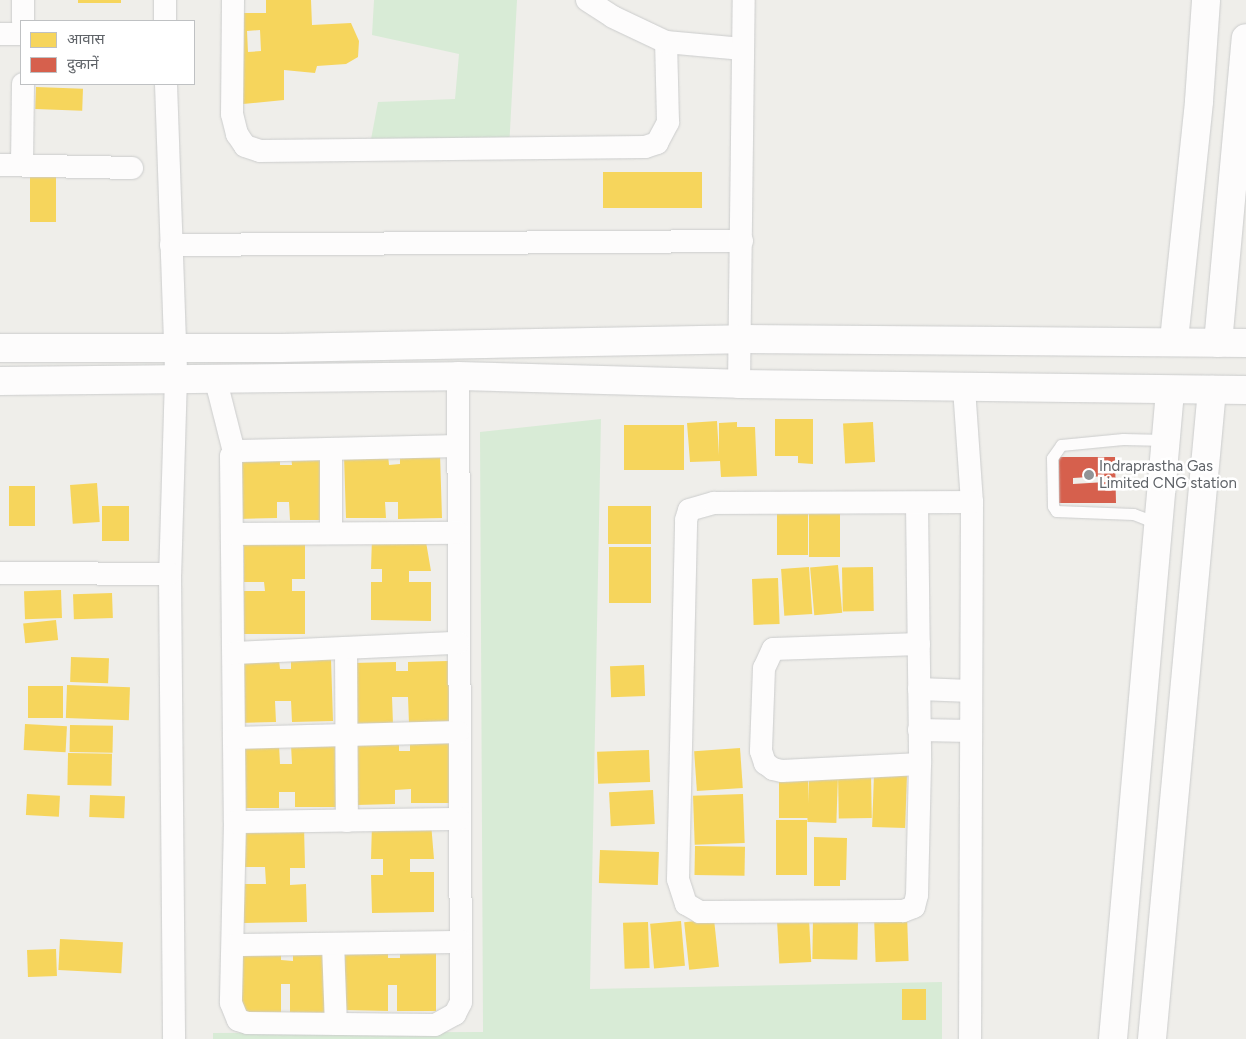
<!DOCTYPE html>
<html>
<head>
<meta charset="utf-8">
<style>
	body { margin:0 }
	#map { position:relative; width:1246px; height:1039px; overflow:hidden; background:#efeeea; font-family:Figtree,"Noto Sans Devanagari",sans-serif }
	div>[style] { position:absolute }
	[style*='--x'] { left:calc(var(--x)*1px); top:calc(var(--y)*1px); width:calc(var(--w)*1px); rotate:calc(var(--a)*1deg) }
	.green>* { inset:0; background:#d8ebd6 }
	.homes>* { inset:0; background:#f6d55c; transform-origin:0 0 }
	.shops>* { inset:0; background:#d6604d }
	.roads { filter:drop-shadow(0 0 1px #cbcccc) drop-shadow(0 0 1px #cbcccc) }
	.service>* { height:11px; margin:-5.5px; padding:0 5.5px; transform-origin:5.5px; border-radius:5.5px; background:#fdfcfc }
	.minor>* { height:22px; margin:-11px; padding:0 11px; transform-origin:11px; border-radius:11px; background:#fdfcfc }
	.tertiary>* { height:28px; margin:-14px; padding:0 14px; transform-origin:14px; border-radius:14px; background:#fdfcfc }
	.dots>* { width:14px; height:14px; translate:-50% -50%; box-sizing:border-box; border:2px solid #fff; border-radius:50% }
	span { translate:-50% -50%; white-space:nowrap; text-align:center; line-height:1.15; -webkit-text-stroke:5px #fff; paint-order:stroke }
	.poi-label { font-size:15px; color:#5f6368 }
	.left { translate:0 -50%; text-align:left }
	.legend { position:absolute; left:20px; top:20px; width:175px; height:65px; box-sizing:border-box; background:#fff; border:1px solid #bfc1c3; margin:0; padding:6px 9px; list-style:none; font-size:15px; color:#5f6368 }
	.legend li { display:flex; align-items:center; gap:10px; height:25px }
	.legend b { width:25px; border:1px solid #bfc1c3 }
</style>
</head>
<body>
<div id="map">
	<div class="green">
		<div style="clip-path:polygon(374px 0,517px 0,509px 149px,369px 150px,378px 102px,455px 99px,459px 54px,372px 35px)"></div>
		<div style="clip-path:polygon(601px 419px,590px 989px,942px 982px,942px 1039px,213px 1039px,213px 1033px,483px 1032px,480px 432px)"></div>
	</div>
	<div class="homes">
		<div style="left:78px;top:0;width:43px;height:3px"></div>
		<div style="clip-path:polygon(evenodd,266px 0,311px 0,312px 25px,351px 23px,359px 41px,358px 57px,346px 64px,317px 66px,315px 73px,284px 70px,284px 100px,243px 104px,241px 13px,266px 13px,266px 0,260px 30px,261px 51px,248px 52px,247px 31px,260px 30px)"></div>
		<div style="left:36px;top:87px;width:47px;height:22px;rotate:2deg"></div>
		<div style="left:603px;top:172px;width:99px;height:36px"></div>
		<div style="left:30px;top:176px;width:26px;height:46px"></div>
		<div style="clip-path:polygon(775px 419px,813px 419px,813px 464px,798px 463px,798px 456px,775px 456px)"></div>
		<div style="clip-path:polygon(717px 421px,719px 455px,719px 423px,737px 422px,737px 427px,755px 427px,757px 476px,721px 477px,720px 461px,690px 462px,687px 423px)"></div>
		<div style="left:873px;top:422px;width:40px;height:30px;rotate:87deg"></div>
		<div style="left:624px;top:425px;width:60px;height:45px"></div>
		<div style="clip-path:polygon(440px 454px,442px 518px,398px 519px,398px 502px,385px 502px,386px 518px,346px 518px,344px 456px,388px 455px,389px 465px,400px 464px,400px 455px)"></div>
		<div style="clip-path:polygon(280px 456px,280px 465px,292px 465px,291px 456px,328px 457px,325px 520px,290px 520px,289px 502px,277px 502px,277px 518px,237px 519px,236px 457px)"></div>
		<div style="left:97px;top:483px;width:39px;height:27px;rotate:86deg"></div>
		<div style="left:9px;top:486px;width:26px;height:40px"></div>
		<div style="left:102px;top:506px;width:27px;height:35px"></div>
		<div style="left:651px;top:506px;width:38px;height:43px;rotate:90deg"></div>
		<div style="left:809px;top:512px;width:31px;height:45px"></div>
		<div style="left:808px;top:514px;width:41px;height:31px;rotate:90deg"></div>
		<div style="clip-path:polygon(425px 536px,431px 571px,409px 571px,409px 582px,431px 582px,431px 621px,371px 620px,371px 582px,382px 582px,382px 569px,371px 569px,372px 538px)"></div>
		<div style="clip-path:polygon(244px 543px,305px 543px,305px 579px,292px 579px,292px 591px,305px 591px,305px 634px,244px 634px,244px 591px,265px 591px,264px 582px,244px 582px)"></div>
		<div style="left:609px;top:547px;width:42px;height:56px"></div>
		<div style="left:838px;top:565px;width:48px;height:28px;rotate:85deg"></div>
		<div style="left:809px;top:567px;width:47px;height:28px;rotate:86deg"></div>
		<div style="left:873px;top:567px;width:44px;height:31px;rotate:89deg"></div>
		<div style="left:778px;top:578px;width:46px;height:26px;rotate:88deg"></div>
		<div style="left:61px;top:590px;width:28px;height:37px;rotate:88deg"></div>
		<div style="left:112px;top:593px;width:25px;height:39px;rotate:88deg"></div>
		<div style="left:56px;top:620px;width:20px;height:33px;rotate:84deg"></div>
		<div style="left:71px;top:657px;width:38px;height:25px;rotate:2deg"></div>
		<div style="clip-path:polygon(331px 659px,333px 721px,292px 722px,291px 701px,275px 701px,276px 722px,237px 723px,235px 661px,279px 660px,280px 669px,291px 669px,291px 660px)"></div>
		<div style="clip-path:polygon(448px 661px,450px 724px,409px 724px,408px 697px,392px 697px,393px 724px,354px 725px,352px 663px,396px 662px,396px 671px,408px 671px,408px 662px)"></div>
		<div style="left:644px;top:665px;width:31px;height:34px;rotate:88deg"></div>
		<div style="left:67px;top:685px;width:63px;height:33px;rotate:2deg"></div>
		<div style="left:28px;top:686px;width:35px;height:32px"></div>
		<div style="left:25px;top:724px;width:42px;height:26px;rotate:3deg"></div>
		<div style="left:70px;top:725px;width:43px;height:27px;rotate:1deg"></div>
		<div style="clip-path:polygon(399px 741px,399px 751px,410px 751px,410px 741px,451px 741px,452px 803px,411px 803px,411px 789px,395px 790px,395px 804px,356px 805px,355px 742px)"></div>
		<div style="clip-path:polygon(279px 745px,280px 764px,292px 764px,291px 745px,335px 745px,336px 807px,295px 807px,295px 792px,279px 792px,279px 808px,240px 808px,239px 746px)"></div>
		<div style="left:740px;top:748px;width:40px;height:46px;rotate:86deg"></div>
		<div style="left:649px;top:750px;width:32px;height:52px;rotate:88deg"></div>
		<div style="left:68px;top:753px;width:44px;height:32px;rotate:1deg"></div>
		<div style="left:871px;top:773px;width:45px;height:33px;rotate:89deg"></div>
		<div style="left:874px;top:774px;width:33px;height:53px;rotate:2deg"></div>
		<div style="left:809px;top:775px;width:29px;height:47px;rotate:2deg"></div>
		<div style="left:779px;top:779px;width:29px;height:39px"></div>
		<div style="left:653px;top:790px;width:34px;height:44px;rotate:87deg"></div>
		<div style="left:27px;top:794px;width:33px;height:21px;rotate:3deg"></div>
		<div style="left:743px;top:794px;width:49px;height:50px;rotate:88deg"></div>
		<div style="left:90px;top:795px;width:35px;height:22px;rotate:2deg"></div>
		<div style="left:776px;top:820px;width:31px;height:55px"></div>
		<div style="clip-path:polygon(431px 823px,434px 859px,410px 859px,410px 872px,434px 872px,434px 912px,372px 913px,371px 875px,383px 875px,383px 859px,371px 859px,372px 824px)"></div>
		<div style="clip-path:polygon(304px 826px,305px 868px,290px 868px,290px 885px,306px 884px,307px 922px,244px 923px,243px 884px,266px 884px,265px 867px,242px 867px,242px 827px)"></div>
		<div style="clip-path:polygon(814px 837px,847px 838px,846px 880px,840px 880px,840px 886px,814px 886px)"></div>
		<div style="left:695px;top:846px;width:50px;height:29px;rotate:1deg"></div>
		<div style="left:600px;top:850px;width:59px;height:33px;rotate:2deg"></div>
		<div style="left:907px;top:915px;width:46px;height:33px;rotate:88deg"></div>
		<div style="left:714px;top:919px;width:48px;height:30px;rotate:84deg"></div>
		<div style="left:809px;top:919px;width:43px;height:32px;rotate:87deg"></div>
		<div style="left:813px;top:920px;width:45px;height:39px;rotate:1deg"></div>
		<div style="left:681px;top:921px;width:45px;height:31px;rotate:85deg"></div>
		<div style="left:648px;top:922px;width:46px;height:25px;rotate:88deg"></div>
		<div style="left:60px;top:939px;width:63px;height:31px;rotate:3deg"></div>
		<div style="clip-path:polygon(345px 947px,388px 948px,388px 958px,400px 958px,400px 948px,436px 948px,436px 1011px,397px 1011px,397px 985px,388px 985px,388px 1011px,345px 1010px)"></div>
		<div style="left:56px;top:949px;width:27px;height:29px;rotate:88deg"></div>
		<div style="clip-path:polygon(238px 950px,281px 950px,281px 960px,293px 961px,293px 951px,329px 952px,329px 1013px,290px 1013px,290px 984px,281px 984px,281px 1013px,238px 1013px)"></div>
		<div style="left:902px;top:989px;width:24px;height:31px"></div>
	</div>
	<div class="shops">
		<div style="clip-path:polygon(evenodd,1059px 457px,1115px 457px,1116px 503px,1059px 503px,1059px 457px,1106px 476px,1106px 482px,1073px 484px,1073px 478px,1106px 476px)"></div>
	</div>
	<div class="roads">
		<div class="service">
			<div style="--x:1154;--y:528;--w:9;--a:-122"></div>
			<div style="--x:1149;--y:520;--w:17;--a:-159"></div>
			<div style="--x:1133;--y:514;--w:77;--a:-177.8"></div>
			<div style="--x:1056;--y:511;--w:6;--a:-121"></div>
			<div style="--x:1053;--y:506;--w:48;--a:-91.2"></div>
			<div style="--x:1052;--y:458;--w:16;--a:-55"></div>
			<div style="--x:1061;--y:445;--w:62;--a:-5.5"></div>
			<div style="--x:1123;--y:439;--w:43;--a:1.3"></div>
		</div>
		<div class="minor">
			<div style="--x:165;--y:0;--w:21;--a:90"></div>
			<div style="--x:233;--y:0;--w:114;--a:90.5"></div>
			<div style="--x:232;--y:114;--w:21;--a:76"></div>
			<div style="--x:237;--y:134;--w:14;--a:56"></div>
			<div style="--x:245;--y:146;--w:16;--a:18"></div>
			<div style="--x:260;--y:151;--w:385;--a:-0.6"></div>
			<div style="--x:645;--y:147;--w:13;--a:-18"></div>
			<div style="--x:657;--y:143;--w:24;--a:-62"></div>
			<div style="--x:668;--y:122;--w:80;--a:-91.4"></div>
			<div style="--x:587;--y:0;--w:31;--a:33"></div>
			<div style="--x:613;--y:17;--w:59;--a:25.3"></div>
			<div style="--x:666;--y:42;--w:77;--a:5.2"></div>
			<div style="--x:23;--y:21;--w:21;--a:-90"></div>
			<div style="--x:0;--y:34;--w:21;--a:0"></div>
			<div style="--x:166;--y:84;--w:293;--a:88"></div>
			<div style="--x:176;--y:377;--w:197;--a:91.7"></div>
			<div style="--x:170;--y:574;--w:465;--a:89.5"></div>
			<div style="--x:0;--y:165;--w:132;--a:1.3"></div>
			<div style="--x:22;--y:165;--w:81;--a:-89.3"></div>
			<div style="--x:171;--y:245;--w:571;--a:-0.4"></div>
			<div style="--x:215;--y:377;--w:77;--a:75.8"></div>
			<div style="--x:739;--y:384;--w:384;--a:-89.3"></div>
			<div style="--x:964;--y:388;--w:114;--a:86"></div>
			<div style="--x:972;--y:502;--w:537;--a:90.21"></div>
			<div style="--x:458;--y:446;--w:219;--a:178.7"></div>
			<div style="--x:239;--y:451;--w:9;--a:148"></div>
			<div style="--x:231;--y:456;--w:366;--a:89.4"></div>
			<div style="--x:235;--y:822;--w:181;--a:91.3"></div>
			<div style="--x:231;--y:1003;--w:18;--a:68"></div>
			<div style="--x:238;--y:1020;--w:10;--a:17"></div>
			<div style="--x:248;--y:1023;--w:187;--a:0.6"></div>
			<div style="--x:435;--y:1025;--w:23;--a:-29"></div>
			<div style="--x:455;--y:1014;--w:13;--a:-63"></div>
			<div style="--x:461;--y:1002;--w:626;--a:-90.27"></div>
			<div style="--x:917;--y:504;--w:260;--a:89.3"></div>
			<div style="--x:920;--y:764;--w:131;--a:91.3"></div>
			<div style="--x:917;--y:895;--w:12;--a:104"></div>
			<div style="--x:914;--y:907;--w:12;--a:160"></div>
			<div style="--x:903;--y:911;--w:203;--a:179.7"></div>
			<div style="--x:700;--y:912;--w:16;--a:-150"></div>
			<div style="--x:686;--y:904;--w:26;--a:-108"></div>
			<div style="--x:678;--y:879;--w:359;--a:-88.7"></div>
			<div style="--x:686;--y:520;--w:10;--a:-73"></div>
			<div style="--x:689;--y:510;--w:26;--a:-16"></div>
			<div style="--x:714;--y:503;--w:258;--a:-0.2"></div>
			<div style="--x:331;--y:533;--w:83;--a:-90"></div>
			<div style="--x:233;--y:534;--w:225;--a:-0.3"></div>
			<div style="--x:0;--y:573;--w:170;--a:0.3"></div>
			<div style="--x:919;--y:644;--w:146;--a:178"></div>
			<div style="--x:773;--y:649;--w:21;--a:115"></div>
			<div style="--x:764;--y:668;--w:83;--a:92.1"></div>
			<div style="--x:761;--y:751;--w:13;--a:72"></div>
			<div style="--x:765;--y:763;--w:10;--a:37"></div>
			<div style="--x:773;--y:769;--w:9;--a:13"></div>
			<div style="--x:782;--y:771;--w:138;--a:-2.9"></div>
			<div style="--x:346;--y:648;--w:173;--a:89.7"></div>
			<div style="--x:234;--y:653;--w:224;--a:-2.6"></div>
			<div style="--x:919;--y:689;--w:52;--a:2.2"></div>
			<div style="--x:919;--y:730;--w:52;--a:1.1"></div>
			<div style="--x:234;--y:738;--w:224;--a:-1.5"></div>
			<div style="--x:235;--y:822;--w:224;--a:-0.8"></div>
			<div style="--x:333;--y:944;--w:80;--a:87.9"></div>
			<div style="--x:234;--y:945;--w:227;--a:-0.8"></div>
		</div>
		<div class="tertiary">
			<div style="--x:1174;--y:340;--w:240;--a:-84"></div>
			<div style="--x:1199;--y:101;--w:101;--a:-86"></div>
			<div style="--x:1218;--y:343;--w:306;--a:-84.8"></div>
			<div style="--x:0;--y:348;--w:280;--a:0"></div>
			<div style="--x:280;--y:348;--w:461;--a:-1.1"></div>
			<div style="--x:741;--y:339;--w:505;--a:0.45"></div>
			<div style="--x:0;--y:381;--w:458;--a:-0.6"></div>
			<div style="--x:458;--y:376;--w:281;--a:1.6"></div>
			<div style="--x:739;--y:384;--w:507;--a:0.68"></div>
			<div style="--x:1113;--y:1039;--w:651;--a:-84.97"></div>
			<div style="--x:1152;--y:1039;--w:652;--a:-84.72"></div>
		</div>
	</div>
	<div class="dots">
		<div style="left:1089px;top:475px;background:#919496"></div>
	</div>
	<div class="poi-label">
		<span class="left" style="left:1099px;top:475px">Indraprastha Gas<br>Limited CNG station</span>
	</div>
	<ul class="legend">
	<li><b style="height:14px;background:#f6d55c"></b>आवास</li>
	<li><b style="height:14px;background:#d6604d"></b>दुकानें</li>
	</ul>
</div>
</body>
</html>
